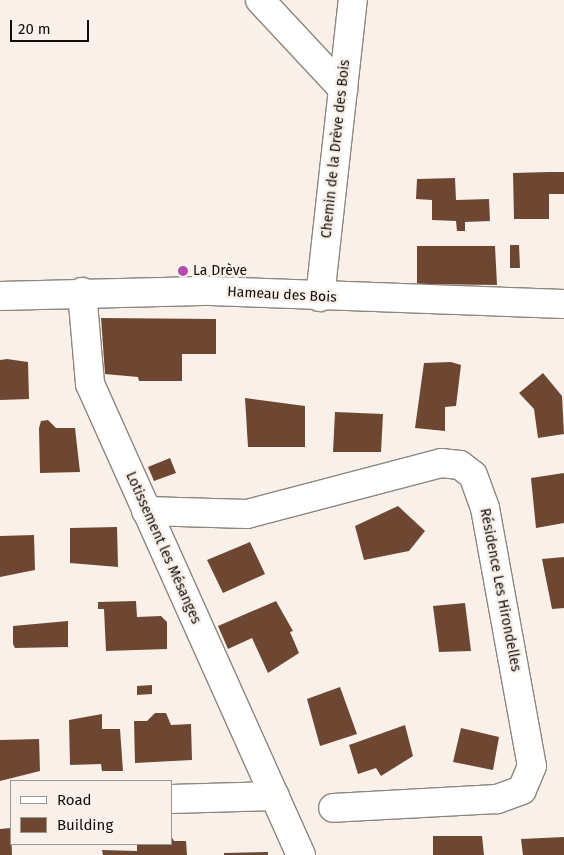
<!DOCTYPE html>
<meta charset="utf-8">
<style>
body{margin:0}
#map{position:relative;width:564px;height:855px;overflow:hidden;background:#f9f1e9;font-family:"Fira Sans",sans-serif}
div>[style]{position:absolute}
.building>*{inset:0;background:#6e4732}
.roads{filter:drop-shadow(1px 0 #8d867e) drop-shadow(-1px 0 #8d867e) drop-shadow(0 1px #8d867e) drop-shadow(0 -1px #8d867e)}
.minor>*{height:28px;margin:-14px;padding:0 14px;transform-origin:14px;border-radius:14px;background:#fff}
.dots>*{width:14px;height:14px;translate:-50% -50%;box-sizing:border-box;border:2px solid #f9f1e9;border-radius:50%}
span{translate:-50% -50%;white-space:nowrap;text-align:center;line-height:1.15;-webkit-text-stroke:5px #f9f1e9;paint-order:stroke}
.street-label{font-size:14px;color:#100d0b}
.poi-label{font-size:14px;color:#100d0b}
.left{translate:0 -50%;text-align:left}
.legend{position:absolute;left:10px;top:780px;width:162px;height:65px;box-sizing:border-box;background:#f9f1e9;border:1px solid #9c9690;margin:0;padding:6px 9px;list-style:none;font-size:15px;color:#100d0b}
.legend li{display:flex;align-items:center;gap:10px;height:25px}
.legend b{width:25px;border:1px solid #9c9690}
.scale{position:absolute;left:10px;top:20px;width:79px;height:22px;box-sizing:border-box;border:2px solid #100d0b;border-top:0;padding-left:6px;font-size:15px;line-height:18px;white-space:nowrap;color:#100d0b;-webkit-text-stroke:4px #f9f1e9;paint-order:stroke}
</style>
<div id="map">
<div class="building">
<i style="clip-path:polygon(549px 172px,564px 172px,564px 194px,549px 194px,549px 219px,514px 219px,513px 173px)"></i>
<i style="clip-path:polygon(455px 178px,456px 200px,489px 199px,490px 221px,465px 222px,465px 231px,457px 231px,456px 221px,432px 220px,432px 200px,416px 199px,417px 179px)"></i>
<i style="clip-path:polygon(510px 245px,519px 245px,520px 268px,510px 268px)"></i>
<i style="clip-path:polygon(417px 246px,495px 246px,497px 285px,417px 284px)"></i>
<i style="clip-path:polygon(101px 318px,216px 319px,216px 354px,182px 354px,182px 381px,139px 381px,138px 377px,105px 374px)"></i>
<i style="clip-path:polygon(7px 359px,28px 362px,29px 399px,0 400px,0 360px)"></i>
<i style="clip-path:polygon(451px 362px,461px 365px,456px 406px,445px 407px,445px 431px,415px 428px,424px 363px)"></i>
<i style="clip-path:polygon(543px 373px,562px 396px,564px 434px,538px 438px,534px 409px,519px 393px)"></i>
<i style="clip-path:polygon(245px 398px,305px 406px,305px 447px,248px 447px)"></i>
<i style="clip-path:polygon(335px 412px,383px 414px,381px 452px,333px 452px)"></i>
<i style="clip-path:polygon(48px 420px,56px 428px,75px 428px,80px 472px,40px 473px,39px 428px,41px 421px)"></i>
<i style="clip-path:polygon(170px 458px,176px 473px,154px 481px,148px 467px)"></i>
<i style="clip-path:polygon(564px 473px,564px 523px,536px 528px,531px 478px)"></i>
<i style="clip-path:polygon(398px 506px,425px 531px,409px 551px,364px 560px,355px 526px)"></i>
<i style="clip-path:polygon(117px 527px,118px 567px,70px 563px,70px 528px)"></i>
<i style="clip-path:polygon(34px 535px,35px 570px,0 577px,0 536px)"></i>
<i style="clip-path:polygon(250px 542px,265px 574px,223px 593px,207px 560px)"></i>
<i style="clip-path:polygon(564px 557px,564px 608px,552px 609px,542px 559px)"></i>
<i style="clip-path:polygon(136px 601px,137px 617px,161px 616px,167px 622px,167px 649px,106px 651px,104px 609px,98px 609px,98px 602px)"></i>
<i style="clip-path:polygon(276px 601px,293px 631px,290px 632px,299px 653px,268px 673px,252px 638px,228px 649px,218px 626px)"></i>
<i style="clip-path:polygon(465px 603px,471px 651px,439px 652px,433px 606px)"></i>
<i style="clip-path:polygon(68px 621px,68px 647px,15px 648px,13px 644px,13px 626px)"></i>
<i style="clip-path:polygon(152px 685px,152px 694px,137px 695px,137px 686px)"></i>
<i style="clip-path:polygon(340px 687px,357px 734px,320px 746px,307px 699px)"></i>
<i style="clip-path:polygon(155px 713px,166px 713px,171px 725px,191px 724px,192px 760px,135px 763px,134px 721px,147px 721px)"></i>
<i style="clip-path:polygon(102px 714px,102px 729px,120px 729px,123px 771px,102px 771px,101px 764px,70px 765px,69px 720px)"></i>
<i style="clip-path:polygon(405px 725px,413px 756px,381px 776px,376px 768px,358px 774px,349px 745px)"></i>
<i style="clip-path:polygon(461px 728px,499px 737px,493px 770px,453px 762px)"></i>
<i style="clip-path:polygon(39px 739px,40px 771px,0 781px,0 740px)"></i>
<i style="clip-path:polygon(11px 828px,12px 855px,0 855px,0 829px)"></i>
<i style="clip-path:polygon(171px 836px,174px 841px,186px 841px,187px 855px,103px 855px,102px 850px,137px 851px,137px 844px,171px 844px)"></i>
<i style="clip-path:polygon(433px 836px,482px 836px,484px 855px,433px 855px)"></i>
<i style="clip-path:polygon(564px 837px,564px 855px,523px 855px,521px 839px)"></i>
<i style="clip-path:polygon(268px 852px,268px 855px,224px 855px,224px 853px)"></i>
</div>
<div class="roads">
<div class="minor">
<i style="left:260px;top:0;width:122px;rotate:47deg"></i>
<i style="left:82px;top:292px;width:92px;rotate:85deg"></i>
<i style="left:90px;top:384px;width:516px;rotate:65.87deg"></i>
<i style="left:0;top:296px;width:211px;rotate:-1.4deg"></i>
<i style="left:211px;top:291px;width:353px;rotate:2.1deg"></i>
<i style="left:320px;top:297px;width:299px;rotate:-83.7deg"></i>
<i style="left:146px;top:511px;width:101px;rotate:1.7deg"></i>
<i style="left:247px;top:514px;width:201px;rotate:-14.7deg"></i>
<i style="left:441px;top:463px;width:19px;rotate:6deg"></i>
<i style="left:460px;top:465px;width:16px;rotate:38deg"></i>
<i style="left:473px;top:475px;width:35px;rotate:70deg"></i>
<i style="left:485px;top:508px;width:262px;rotate:79.7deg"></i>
<i style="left:532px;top:766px;width:26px;rotate:113deg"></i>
<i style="left:522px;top:790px;width:27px;rotate:160deg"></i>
<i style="left:497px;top:799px;width:164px;rotate:176.9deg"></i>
<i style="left:171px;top:799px;width:104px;rotate:-1.7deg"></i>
</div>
</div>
<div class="dots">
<i style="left:183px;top:271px;background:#b74bac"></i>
</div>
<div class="street-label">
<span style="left:336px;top:149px;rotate:-84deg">Chemin de la Drève des Bois</span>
<span style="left:282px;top:295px;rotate:3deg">Hameau des Bois</span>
<span style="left:163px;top:548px;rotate:66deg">Lotissement les Mésanges</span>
<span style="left:500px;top:590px;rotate:79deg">Résidence Les Hirondelles</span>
</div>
<div class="poi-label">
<span class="left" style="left:193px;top:271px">La Drève</span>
</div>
<ul class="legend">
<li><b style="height:6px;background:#fff"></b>Road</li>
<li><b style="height:14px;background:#6e4732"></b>Building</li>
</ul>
<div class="scale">20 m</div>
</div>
